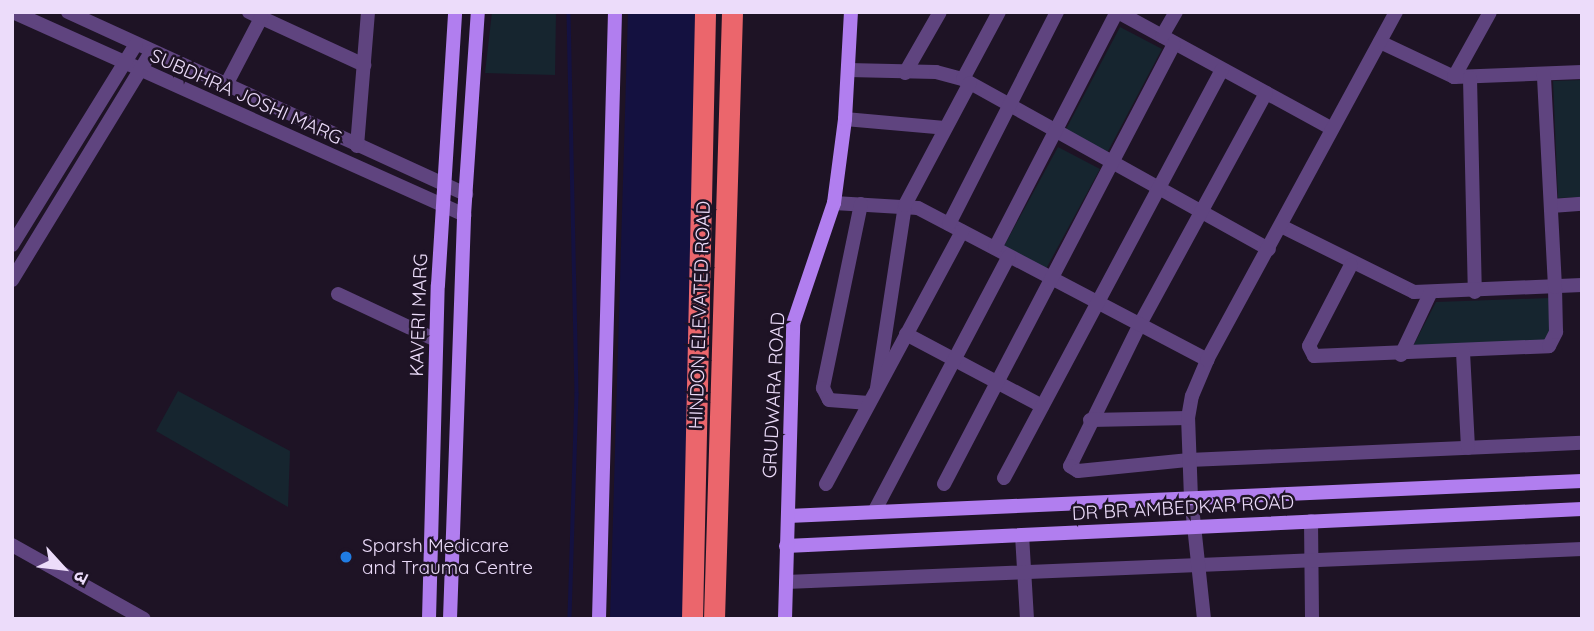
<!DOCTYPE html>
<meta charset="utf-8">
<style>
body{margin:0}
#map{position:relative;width:1594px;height:631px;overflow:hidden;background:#1e1325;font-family:Quicksand,"Noto Sans Devanagari",sans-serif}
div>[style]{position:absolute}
.green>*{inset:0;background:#16252f}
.water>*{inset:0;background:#141140}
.stream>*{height:3.5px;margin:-1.75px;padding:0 1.75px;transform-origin:1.75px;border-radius:1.75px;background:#141140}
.street>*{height:14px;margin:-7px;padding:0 7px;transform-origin:7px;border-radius:7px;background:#5f447f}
.secondary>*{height:14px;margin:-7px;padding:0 7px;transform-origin:7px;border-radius:7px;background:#b17eef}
.highway>*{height:21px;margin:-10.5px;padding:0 10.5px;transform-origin:10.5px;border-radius:10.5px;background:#eb666c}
.dots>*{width:19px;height:19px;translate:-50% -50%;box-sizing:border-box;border:4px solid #1e1325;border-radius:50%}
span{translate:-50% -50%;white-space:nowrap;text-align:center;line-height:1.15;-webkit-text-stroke:5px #1e1325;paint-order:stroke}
.street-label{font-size:19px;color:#ecdcfa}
.poi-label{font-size:19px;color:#ecdcfa}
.left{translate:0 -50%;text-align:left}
.frame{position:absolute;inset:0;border:14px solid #ecdcfa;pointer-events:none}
.north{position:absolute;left:28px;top:533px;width:70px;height:70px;-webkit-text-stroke:5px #1e1325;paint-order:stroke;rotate:117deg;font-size:19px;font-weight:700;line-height:28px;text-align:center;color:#ecdcfa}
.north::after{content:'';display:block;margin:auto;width:24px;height:32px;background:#ecdcfa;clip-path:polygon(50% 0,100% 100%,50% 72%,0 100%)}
</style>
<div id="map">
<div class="green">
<i style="clip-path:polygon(492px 12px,556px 12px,555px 75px,485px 73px)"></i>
<i style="clip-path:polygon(1120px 27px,1162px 49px,1106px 155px,1064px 133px)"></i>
<i style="clip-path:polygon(1582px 80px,1582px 197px,1558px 198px,1553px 81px)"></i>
<i style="clip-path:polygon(1058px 147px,1100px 169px,1046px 269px,1004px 246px)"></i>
<i style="clip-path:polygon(1549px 298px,1551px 343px,1411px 350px,1436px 302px)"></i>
<i style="clip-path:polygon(178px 391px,290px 451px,288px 507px,156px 431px)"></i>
</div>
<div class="water">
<i style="clip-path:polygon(628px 12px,711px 12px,692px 619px,610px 619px)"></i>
</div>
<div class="stream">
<i style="left:569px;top:12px;width:382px;rotate:88.8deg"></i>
<i style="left:577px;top:394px;width:225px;rotate:91.8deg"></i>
</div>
<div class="street">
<i style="left:13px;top:12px;width:495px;rotate:24.2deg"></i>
<i style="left:68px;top:12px;width:438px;rotate:24.6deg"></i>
<i style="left:249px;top:12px;width:127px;rotate:24.7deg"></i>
<i style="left:1118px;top:12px;width:243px;rotate:28.6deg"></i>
<i style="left:1162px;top:36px;width:28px;rotate:-60deg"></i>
<i style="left:1380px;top:42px;width:82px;rotate:25.3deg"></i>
<i style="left:1454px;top:77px;width:128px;rotate:-2.2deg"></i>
<i style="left:848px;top:70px;width:88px;rotate:1.3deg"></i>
<i style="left:936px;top:72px;width:28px;rotate:15deg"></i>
<i style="left:963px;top:79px;width:350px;rotate:29.1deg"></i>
<i style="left:905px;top:73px;width:70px;rotate:-60.2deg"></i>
<i style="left:1454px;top:77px;width:74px;rotate:-61deg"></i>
<i style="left:1470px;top:78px;width:214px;rotate:88.7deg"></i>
<i style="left:963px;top:79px;width:76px;rotate:-61.8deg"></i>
<i style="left:226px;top:85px;width:76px;rotate:-62.4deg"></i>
<i style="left:1266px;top:93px;width:265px;rotate:118.6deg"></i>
<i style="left:1139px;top:326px;width:156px;rotate:116.2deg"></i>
<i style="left:1070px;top:466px;width:9px;rotate:32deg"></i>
<i style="left:1078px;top:471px;width:112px;rotate:-5.7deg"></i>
<i style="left:1189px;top:460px;width:393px;rotate:-2.5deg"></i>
<i style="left:845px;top:119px;width:100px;rotate:5.1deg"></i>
<i style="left:357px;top:146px;width:134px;rotate:-85.3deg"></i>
<i style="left:834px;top:203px;width:84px;rotate:3.4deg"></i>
<i style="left:918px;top:208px;width:327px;rotate:27.7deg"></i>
<i style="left:861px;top:204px;width:188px;rotate:101.7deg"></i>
<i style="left:823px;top:388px;width:13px;rotate:63deg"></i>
<i style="left:829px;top:400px;width:40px;rotate:4.3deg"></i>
<i style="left:1551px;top:206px;width:31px;rotate:-4deg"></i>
<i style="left:949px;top:224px;width:238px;rotate:-63deg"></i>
<i style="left:1281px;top:226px;width:148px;rotate:26.4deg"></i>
<i style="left:1414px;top:292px;width:168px;rotate:-2.4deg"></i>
<i style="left:12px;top:245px;width:236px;rotate:-58.3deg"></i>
<i style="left:995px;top:248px;width:266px;rotate:-62.7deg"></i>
<i style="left:1351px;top:265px;width:91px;rotate:117.4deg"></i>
<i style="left:1309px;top:346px;width:11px;rotate:63deg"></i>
<i style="left:1314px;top:356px;width:235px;rotate:-2.4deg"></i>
<i style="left:1549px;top:346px;width:16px;rotate:-63deg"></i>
<i style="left:1556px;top:332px;width:45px;rotate:-91.3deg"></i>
<i style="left:1555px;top:287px;width:213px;rotate:-93deg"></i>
<i style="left:12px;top:280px;width:268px;rotate:-58.6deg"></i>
<i style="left:338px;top:294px;width:108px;rotate:25.1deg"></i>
<i style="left:906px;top:334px;width:154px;rotate:27.9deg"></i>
<i style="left:1463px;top:352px;width:96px;rotate:87deg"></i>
<i style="left:1401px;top:355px;width:68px;rotate:-64.6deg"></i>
<i style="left:877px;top:388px;width:185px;rotate:-81.3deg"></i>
<i style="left:905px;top:205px;width:138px;rotate:-62deg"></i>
<i style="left:1090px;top:420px;width:98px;rotate:-1.2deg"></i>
<i style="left:1004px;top:478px;width:463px;rotate:-61.9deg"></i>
<i style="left:826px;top:484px;width:287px;rotate:-61.7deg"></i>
<i style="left:944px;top:484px;width:496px;rotate:-62.4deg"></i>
<i style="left:874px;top:512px;width:289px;rotate:-62.2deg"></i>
<i style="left:1311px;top:521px;width:98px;rotate:89.4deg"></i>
<i style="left:1022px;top:535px;width:84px;rotate:86.6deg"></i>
<i style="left:12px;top:545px;width:151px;rotate:29.3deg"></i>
<i style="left:786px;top:582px;width:797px;rotate:-2.37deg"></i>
<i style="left:1204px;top:619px;width:122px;rotate:-96.1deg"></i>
<i style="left:1191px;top:498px;width:80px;rotate:-92.1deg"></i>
<i style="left:1188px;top:418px;width:22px;rotate:-80deg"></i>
<i style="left:1192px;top:396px;width:39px;rotate:-67deg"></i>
<i style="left:1207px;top:360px;width:396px;rotate:-61.5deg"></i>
</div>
<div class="secondary">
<i style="left:788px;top:516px;width:795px;rotate:-2.52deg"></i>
<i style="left:786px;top:546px;width:797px;rotate:-2.66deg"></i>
<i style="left:429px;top:619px;width:334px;rotate:-88.5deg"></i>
<i style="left:438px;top:285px;width:274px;rotate:-86.4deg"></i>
<i style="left:450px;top:619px;width:404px;rotate:-88deg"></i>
<i style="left:464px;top:215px;width:203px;rotate:-86.1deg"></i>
<i style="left:599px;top:619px;width:607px;rotate:-88.49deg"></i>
<i style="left:785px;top:619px;width:295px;rotate:-88.4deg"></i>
<i style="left:793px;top:324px;width:128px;rotate:-71.3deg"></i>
<i style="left:834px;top:203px;width:85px;rotate:-82.5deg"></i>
<i style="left:845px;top:119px;width:107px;rotate:-86.8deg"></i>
</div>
<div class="highway">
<i style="left:692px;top:619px;width:607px;rotate:-88.77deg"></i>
<i style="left:714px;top:619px;width:607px;rotate:-88.3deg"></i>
</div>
<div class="dots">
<i style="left:346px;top:557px;background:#207ce3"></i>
</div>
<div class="street-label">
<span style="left:246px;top:97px;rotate:24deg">SUBDHRA JOSHI MARG</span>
<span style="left:419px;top:315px;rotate:-88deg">KAVERI MARG</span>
<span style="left:700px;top:315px;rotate:-88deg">HINDON ELEVATED ROAD</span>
<span style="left:774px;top:395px;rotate:-87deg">GRUDWARA ROAD</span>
<span style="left:1183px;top:508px;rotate:-3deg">DR BR AMBEDKAR ROAD</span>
</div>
<div class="poi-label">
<span class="left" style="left:362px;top:557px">Sparsh Medicare<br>and Trauma Centre</span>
</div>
<div class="frame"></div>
<div class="north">उ</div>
</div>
